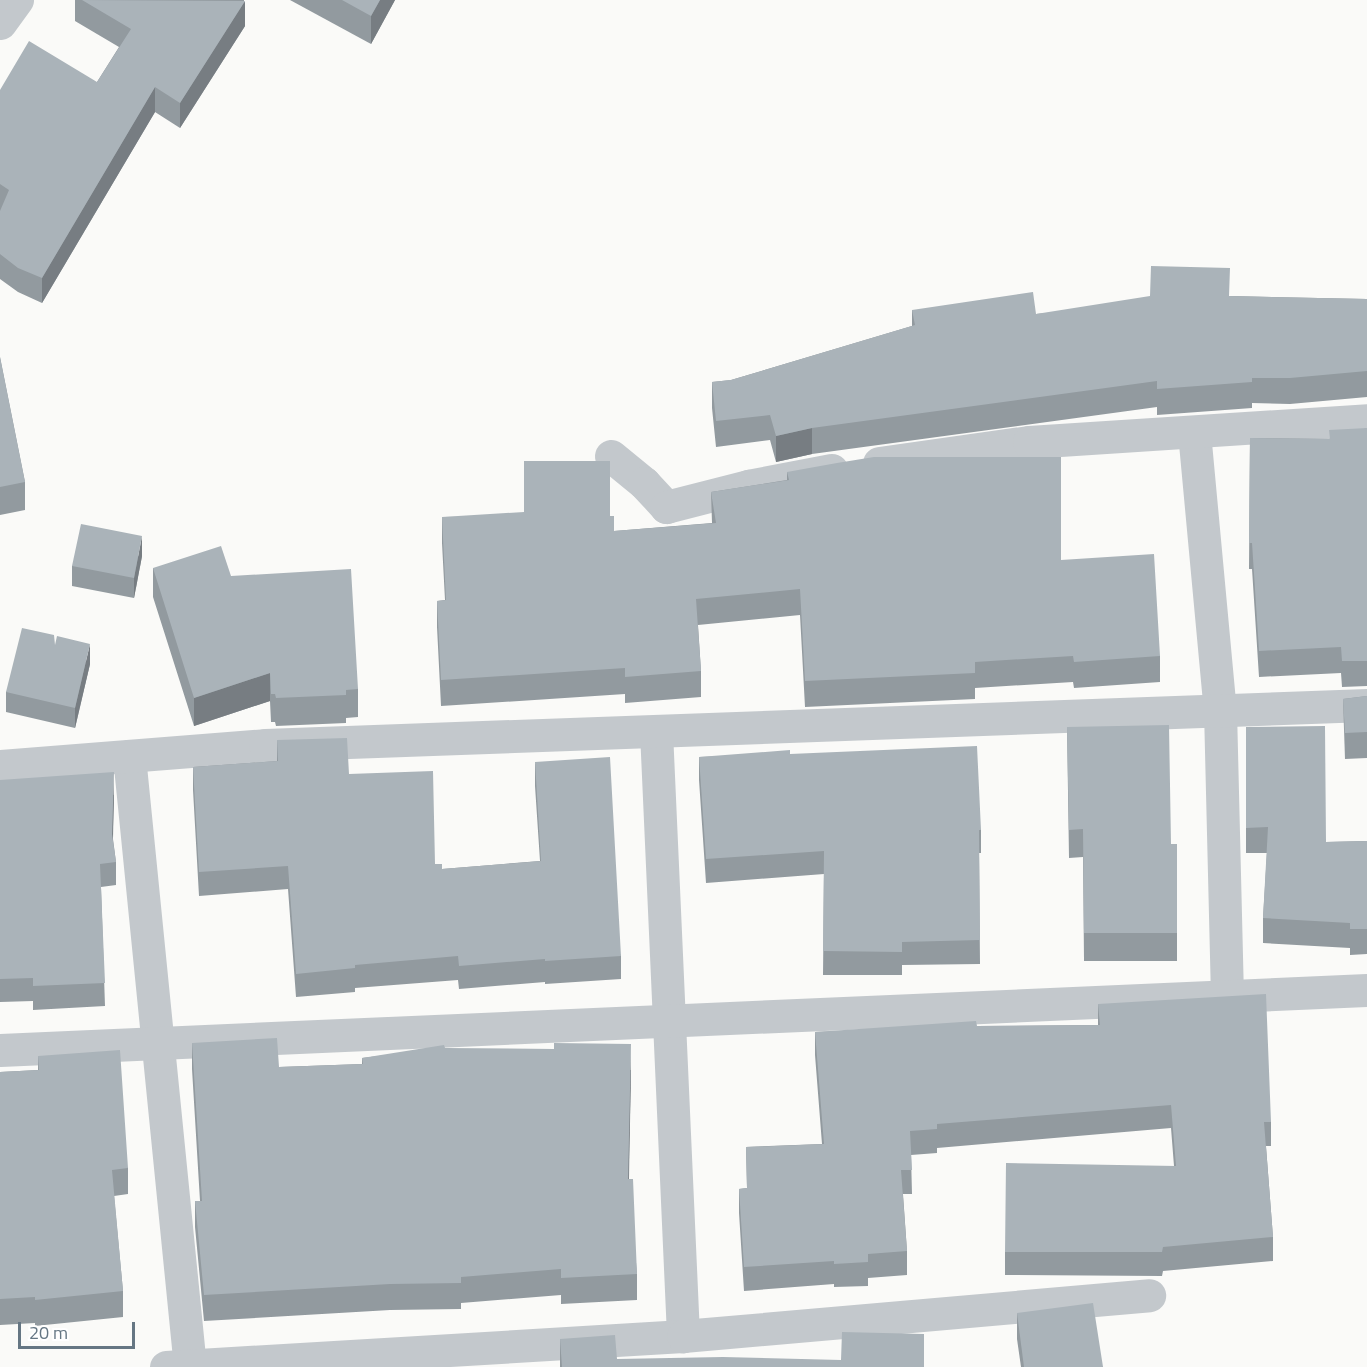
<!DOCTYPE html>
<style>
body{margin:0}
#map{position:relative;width:1367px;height:1367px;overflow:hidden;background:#fafaf8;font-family:"Titillium Web",sans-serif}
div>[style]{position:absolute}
.minor>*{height:33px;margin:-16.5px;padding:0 16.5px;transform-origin:16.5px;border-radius:16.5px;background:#c3c8cc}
.wall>*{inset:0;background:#929a9f}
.shaded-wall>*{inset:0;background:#777d82}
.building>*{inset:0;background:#aab3b9}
span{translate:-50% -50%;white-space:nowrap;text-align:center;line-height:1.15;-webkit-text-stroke:6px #fff;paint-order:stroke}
.scale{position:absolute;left:18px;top:1322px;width:117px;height:27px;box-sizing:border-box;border:3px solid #657683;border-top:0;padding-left:8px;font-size:18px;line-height:21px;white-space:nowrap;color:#657683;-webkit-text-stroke:4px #fff;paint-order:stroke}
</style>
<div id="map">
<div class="minor">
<i style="left:0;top:23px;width:29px;rotate:-54deg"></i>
<i style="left:1194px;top:432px;width:279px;rotate:84.7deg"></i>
<i style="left:1220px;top:710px;width:285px;rotate:88.6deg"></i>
<i style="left:611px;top:456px;width:43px;rotate:39.3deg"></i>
<i style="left:644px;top:483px;width:33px;rotate:47deg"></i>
<i style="left:666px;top:507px;width:85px;rotate:-14.4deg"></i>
<i style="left:748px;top:486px;width:85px;rotate:-10.9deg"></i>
<i style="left:879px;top:463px;width:151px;rotate:-8deg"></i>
<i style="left:1029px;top:442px;width:339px;rotate:-3.7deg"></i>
<i style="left:656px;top:731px;width:606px;rotate:87.44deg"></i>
<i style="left:129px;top:756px;width:614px;rotate:84.3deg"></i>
<i style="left:0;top:766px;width:266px;rotate:-4.5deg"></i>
<i style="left:265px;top:745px;width:1103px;rotate:-2.08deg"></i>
<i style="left:0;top:1050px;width:1368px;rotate:-2.51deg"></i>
<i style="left:166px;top:1367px;width:518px;rotate:-3.43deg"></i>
<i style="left:683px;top:1336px;width:468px;rotate:-5deg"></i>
</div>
<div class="wall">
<i style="clip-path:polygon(75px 0,244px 0,245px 26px,180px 128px,155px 112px,42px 303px,18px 292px,0 279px,0 90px,97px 82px,119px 47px,75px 21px)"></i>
<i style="clip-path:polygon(290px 0,395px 0,371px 44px)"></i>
<i style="clip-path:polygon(1367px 275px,1367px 397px,1290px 404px,1252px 403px,1252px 408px,1157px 415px,1157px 407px,812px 454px,776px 462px,770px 440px,716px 447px,712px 408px,712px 382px,731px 380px,912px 326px,912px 310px,1036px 314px,1230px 296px,1367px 299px)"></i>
<i style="clip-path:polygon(0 357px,25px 482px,25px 510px,0 515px)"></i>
<i style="clip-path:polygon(1367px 428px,1367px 686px,1342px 687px,1341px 673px,1259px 677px,1252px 569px,1249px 569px,1250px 438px,1329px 439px)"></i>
<i style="clip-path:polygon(787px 472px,1061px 560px,1160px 656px,1160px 682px,1074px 688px,1073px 682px,975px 688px,975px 699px,805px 707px,800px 615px,698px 625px,701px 671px,701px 697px,625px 703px,625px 694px,441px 706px,437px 627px,437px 601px,445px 600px,442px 543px,442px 517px,610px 516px,614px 531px,712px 523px,711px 492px,787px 480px)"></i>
<i style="clip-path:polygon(142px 556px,134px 598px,72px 586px,72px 566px)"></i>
<i style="clip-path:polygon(153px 568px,231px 576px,358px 689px,358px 717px,346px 718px,346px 723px,276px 726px,275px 722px,271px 722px,270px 701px,194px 726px,153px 597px)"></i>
<i style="clip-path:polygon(55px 645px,90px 664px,75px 728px,6px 712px,6px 692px)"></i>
<i style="clip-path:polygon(1367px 696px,1367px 758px,1345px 759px,1343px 699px)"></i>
<i style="clip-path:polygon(1067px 727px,1171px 844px,1177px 844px,1177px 961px,1084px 961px,1083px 857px,1069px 858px)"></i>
<i style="clip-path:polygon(1246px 727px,1326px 842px,1367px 841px,1367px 954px,1350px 955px,1350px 948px,1263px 943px,1263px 918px,1267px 853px,1246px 853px)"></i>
<i style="clip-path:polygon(277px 740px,349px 774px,435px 864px,442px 869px,540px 861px,535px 786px,535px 762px,621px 956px,621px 979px,545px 984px,545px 982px,459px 989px,458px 980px,355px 988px,355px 992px,296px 997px,288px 889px,199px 896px,193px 790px,193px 767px,277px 761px)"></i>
<i style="clip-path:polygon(790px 754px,981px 830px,981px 853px,979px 853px,980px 964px,902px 965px,902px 975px,823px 975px,824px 874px,706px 883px,699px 780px,699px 757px)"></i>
<i style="clip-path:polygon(0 780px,114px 795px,113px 839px,116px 862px,116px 885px,101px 887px,105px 1006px,33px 1010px,33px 1001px,0 1002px)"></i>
<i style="clip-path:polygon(1098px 1004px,1271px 1122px,1271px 1146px,1266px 1146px,1273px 1237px,1273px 1261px,1163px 1271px,1162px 1276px,1005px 1275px,1005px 1252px,1174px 1166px,1171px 1128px,937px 1148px,937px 1153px,911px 1155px,912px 1194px,903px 1194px,907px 1251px,907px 1275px,868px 1278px,868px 1286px,834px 1287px,834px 1284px,744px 1291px,739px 1213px,739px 1189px,747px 1188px,746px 1147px,822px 1144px,815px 1055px,815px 1032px,977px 1026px,1098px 1025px)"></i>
<i style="clip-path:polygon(192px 1043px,279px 1067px,362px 1064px,362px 1058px,445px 1048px,631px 1070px,629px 1179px,637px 1274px,637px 1300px,561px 1304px,561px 1295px,461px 1303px,461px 1309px,390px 1310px,204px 1321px,195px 1227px,195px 1201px,200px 1201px,192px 1069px)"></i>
<i style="clip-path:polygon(38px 1056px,128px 1168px,128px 1194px,114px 1196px,123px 1291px,123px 1317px,35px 1326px,35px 1323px,0 1325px,0 1072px,38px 1070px)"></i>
<i style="clip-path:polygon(1017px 1313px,1103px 1367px,1021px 1367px,1017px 1339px)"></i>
<i style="clip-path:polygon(560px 1339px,617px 1359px,924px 1367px,560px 1367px)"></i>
</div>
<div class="shaded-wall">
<i style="clip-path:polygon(380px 0,395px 0,371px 44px,371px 16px)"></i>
<i style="clip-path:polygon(245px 1px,245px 26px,180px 128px,180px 103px)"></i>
<i style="clip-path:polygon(155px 87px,155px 112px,42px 303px,42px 278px)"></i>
<i style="clip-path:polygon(812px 428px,812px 454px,776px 462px,776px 436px)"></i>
<i style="clip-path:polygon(142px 536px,142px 556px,134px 598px,134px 578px)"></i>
<i style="clip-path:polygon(90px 644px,90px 664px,75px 728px,75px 708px)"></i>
<i style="clip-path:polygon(270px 673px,270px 701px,194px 726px,194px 698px)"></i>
<i style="clip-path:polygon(114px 772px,114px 795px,112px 857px,112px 834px)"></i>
<i style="clip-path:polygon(631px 1044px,631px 1070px,628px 1205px,628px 1179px)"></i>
</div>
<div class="building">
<i style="clip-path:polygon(82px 0,245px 1px,180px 103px,155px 87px,42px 278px,18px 268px,0 254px,0 211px,9px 190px,0 184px,0 90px,29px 41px,97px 82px,131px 29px)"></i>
<i style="clip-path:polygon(342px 0,380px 0,371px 16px)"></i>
<i style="clip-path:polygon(1151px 266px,1230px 268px,1229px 296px,1367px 299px,1367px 371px,1290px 378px,1252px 378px,1252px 382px,1157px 389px,1157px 381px,812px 428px,776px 436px,770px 415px,716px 421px,712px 382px,731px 380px,915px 325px,912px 310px,1033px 292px,1036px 314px,1150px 296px)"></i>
<i style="clip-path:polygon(0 357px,25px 482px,0 487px)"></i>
<i style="clip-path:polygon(1367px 428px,1367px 661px,1342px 661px,1341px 647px,1259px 651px,1252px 543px,1249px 543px,1250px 438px,1330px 439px,1329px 430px)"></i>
<i style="clip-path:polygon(874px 457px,1061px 457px,1061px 560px,1154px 554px,1160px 656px,1074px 662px,1073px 656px,975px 662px,975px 673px,805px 681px,800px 589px,696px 599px,701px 671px,625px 677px,625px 668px,441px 680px,437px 601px,446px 600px,442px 517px,524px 512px,524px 461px,610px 461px,610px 516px,614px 516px,614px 531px,716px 523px,711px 492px,789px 480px,787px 472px,837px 463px)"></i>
<i style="clip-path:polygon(81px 524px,142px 536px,134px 578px,72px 566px)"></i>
<i style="clip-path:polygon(221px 546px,231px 576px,351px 569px,358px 689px,346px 690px,346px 695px,276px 698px,275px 694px,271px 694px,270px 673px,194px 698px,153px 568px)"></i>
<i style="clip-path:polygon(22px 628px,54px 635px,55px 645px,57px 636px,90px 644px,75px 708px,6px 692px)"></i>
<i style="clip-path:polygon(1367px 696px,1367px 732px,1345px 733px,1343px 699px)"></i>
<i style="clip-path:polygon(1169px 725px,1171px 844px,1177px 844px,1177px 933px,1084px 933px,1083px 829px,1069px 830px,1067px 727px)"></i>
<i style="clip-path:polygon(1325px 726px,1326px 842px,1367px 841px,1367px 929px,1350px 929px,1350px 923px,1263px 918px,1268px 827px,1246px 828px,1246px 727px)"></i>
<i style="clip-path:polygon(347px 738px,349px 774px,433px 771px,435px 864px,442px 864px,442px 869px,541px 861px,535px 762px,610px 757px,621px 956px,545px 961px,545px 959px,459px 966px,458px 956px,355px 965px,355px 968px,296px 974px,288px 866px,199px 872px,193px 767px,278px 761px,277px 740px)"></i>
<i style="clip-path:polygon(977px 746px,981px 830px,979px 830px,980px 940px,902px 942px,902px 952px,823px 951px,824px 851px,706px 859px,699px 757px,790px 750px,790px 754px)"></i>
<i style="clip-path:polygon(114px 772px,112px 834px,116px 862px,100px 864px,105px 983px,33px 986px,33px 978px,0 979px,0 780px)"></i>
<i style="clip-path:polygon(1266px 994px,1271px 1122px,1264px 1122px,1273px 1237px,1163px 1247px,1162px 1252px,1005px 1252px,1006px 1163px,1176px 1166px,1171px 1105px,937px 1124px,937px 1129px,910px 1131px,912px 1170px,901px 1170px,907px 1251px,868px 1254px,868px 1262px,834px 1264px,834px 1261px,744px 1267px,739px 1189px,747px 1188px,746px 1147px,824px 1144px,815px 1032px,976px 1021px,977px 1026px,1100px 1025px,1098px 1004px)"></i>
<i style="clip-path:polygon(277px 1038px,279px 1067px,363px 1064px,362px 1058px,444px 1045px,445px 1048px,554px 1049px,554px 1043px,631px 1044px,628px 1179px,633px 1179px,637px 1274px,561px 1278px,561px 1269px,461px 1277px,461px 1283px,390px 1284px,204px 1295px,195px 1201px,202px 1201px,192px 1043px)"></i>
<i style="clip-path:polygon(120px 1050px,128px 1168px,112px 1170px,123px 1291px,35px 1300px,35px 1297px,0 1299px,0 1072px,39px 1070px,38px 1056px)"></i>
<i style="clip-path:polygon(1093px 1303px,1103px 1367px,1024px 1367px,1017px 1313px)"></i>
<i style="clip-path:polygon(842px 1332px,924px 1334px,924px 1367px,562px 1367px,560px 1339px,615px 1335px,617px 1359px,723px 1357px,841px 1360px)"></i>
</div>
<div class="scale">20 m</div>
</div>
